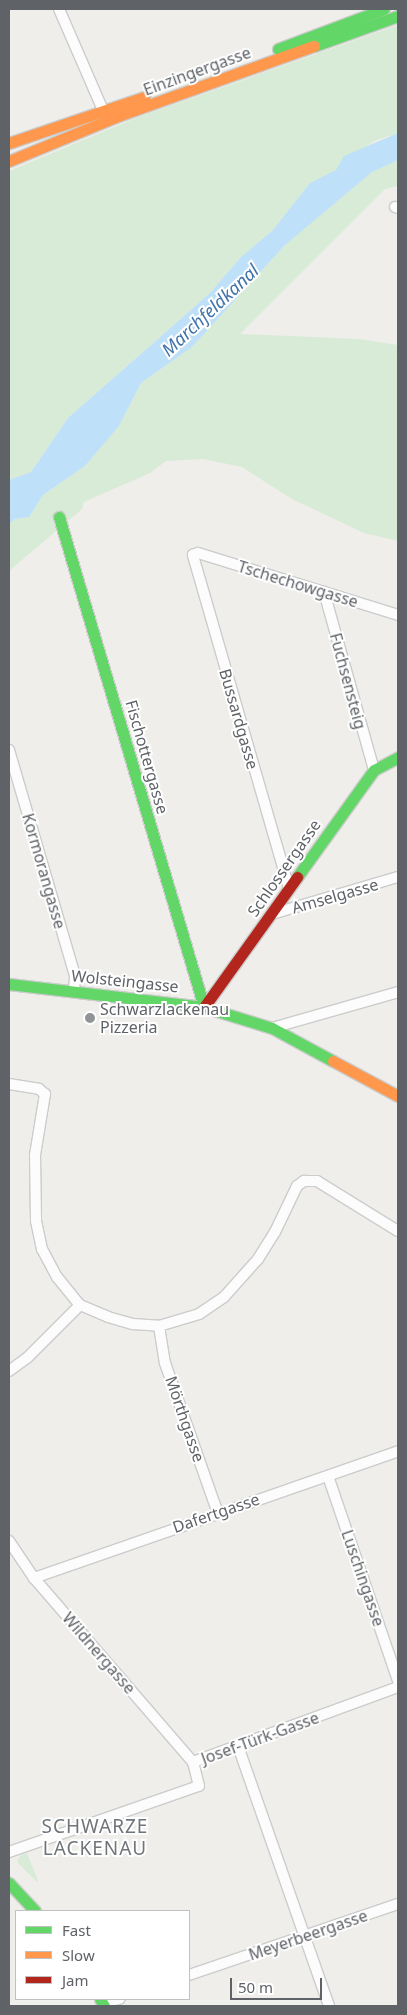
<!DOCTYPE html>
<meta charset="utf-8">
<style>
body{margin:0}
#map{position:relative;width:407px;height:2015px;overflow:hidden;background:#efeeea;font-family:"Noto Sans",sans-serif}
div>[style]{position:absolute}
.green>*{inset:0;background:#d8ebd6}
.water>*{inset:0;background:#bfe0f9}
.roads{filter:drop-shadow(1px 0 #cbcccc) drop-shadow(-1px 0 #cbcccc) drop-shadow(0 1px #cbcccc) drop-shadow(0 -1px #cbcccc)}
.street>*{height:10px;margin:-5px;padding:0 5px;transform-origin:5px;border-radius:5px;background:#fdfcfc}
.fast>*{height:11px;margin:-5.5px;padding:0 5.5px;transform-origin:5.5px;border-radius:5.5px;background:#63d668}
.slow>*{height:11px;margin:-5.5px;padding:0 5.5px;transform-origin:5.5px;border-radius:5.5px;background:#ff974d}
.jam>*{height:11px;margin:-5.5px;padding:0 5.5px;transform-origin:5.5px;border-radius:5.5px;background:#b3261e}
.dots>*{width:14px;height:14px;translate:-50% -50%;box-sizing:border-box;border:2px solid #fff;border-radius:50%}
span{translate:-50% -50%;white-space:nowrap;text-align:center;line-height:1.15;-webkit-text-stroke:4px #fff;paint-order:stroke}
.street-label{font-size:16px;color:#5f6368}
.poi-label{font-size:16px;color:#5f6368}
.left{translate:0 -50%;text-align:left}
.water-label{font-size:18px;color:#4174aa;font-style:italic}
.quarter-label{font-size:19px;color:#70757a;letter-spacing:1px}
.frame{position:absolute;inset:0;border:10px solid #5f6368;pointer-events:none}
.legend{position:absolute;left:15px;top:1910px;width:175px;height:90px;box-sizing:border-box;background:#fff;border:1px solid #bfc1c3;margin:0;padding:6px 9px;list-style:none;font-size:15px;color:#5f6368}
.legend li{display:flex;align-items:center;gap:10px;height:25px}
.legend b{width:25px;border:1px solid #bfc1c3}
.scale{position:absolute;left:230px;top:1978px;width:92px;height:22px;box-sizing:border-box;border:2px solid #5f6368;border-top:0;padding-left:6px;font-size:15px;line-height:18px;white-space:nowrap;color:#5f6368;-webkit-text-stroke:4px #fff;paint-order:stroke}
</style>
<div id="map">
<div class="green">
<i style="clip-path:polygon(398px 25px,398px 133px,374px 141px,337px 170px,310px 183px,272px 231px,241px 257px,209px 294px,68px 418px,31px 472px,9px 480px,9px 171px,136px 118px)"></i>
<i style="clip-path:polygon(398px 160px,398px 186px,385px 189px,240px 334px,359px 339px,398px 345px,398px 541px,364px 533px,292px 499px,242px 467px,203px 459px,166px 461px,150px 473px,84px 502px,82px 509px,9px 571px,9px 524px,15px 519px,29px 517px,43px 495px,85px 466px,119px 426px,141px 383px,192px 347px,284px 246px,324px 210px,372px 171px)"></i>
<i style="clip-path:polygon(27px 1853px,38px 1881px,37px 1882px,17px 1862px,20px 1856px)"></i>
</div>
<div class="water">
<i style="clip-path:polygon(398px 133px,398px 160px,372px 172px,284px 246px,192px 347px,141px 383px,119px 426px,85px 466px,43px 495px,29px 517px,15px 519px,9px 524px,9px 480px,31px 472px,68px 418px,209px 294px,241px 257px,272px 231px,310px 183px,336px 170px,344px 156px)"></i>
</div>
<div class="roads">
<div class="street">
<i style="left:59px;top:9px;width:110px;rotate:66.5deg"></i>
<i style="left:395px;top:207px;width:3px;rotate:18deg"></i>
<i style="left:324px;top:592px;width:185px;rotate:74.3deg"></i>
<i style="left:9px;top:750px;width:235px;rotate:73.7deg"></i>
<i style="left:75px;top:976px;width:16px;rotate:94deg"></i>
<i style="left:289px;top:888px;width:347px;rotate:-106.1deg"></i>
<i style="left:193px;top:555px;width:5px;rotate:-22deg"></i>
<i style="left:198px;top:553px;width:209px;rotate:17.2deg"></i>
<i style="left:272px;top:914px;width:131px;rotate:-16.4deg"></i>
<i style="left:272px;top:1028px;width:131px;rotate:-15.9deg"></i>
<i style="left:9px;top:1084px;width:30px;rotate:9deg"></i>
<i style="left:39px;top:1089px;width:8px;rotate:40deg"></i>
<i style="left:45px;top:1094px;width:62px;rotate:99.3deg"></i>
<i style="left:35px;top:1155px;width:66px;rotate:89.1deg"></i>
<i style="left:36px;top:1221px;width:29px;rotate:78deg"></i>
<i style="left:42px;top:1249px;width:32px;rotate:62deg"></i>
<i style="left:57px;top:1277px;width:36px;rotate:51deg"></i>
<i style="left:80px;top:1305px;width:30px;rotate:23deg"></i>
<i style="left:108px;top:1317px;width:26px;rotate:16deg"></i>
<i style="left:133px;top:1324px;width:26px;rotate:4deg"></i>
<i style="left:159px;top:1326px;width:42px;rotate:-16.7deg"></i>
<i style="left:199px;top:1314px;width:30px;rotate:-34deg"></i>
<i style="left:224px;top:1297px;width:51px;rotate:-48.2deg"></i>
<i style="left:258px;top:1259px;width:32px;rotate:-58deg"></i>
<i style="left:275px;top:1232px;width:51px;rotate:-64.4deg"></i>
<i style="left:297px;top:1186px;width:9px;rotate:-36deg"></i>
<i style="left:304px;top:1181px;width:13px"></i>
<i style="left:317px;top:1181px;width:95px;rotate:31.7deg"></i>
<i style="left:159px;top:1326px;width:37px;rotate:81deg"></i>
<i style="left:165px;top:1363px;width:157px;rotate:70.6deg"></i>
<i style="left:9px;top:1371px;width:22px;rotate:-36deg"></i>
<i style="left:27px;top:1358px;width:75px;rotate:-45deg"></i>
<i style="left:328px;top:1476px;width:217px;rotate:71.1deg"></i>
<i style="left:9px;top:1541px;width:45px;rotate:56deg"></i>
<i style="left:34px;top:1578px;width:243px;rotate:49.2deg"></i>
<i style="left:34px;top:1578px;width:386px;rotate:-19.2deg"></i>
<i style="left:238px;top:1746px;width:275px;rotate:70.7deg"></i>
<i style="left:9px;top:1852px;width:201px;rotate:-19.2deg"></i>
<i style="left:199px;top:1786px;width:25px;rotate:-104deg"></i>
<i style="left:193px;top:1762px;width:218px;rotate:-20.1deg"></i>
<i style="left:189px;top:1975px;width:221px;rotate:-18.8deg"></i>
<i style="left:102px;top:2003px;width:18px;rotate:-13deg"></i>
</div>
<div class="fast">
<i style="left:314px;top:46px;width:89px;rotate:-19.7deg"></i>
<i style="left:278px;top:49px;width:113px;rotate:-20.7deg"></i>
<i style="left:59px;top:517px;width:511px;rotate:73.52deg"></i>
<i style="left:297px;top:877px;width:132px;rotate:-54.3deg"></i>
<i style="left:374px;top:770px;width:27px;rotate:-28deg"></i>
<i style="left:9px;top:984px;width:196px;rotate:6.7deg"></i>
<i style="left:204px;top:1007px;width:71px;rotate:17.2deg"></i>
<i style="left:272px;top:1028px;width:69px;rotate:28.4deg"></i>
<i style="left:9px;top:1883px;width:38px;rotate:47deg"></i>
<i style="left:100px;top:1999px;width:8px;rotate:60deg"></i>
</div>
<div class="slow">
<i style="left:9px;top:143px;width:143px;rotate:-18.8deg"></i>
<i style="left:9px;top:161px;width:118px;rotate:-22.4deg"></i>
<i style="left:118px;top:116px;width:208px;rotate:-19.7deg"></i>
<i style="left:333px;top:1061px;width:74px;rotate:28.3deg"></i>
</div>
<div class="jam">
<i style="left:204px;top:1007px;width:160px;rotate:-54.4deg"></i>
</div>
</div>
<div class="dots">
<i style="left:90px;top:1018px;background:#919496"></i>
</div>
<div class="street-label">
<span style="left:197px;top:71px;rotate:-20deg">Einzingergasse</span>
<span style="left:298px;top:584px;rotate:17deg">Tschechowgasse</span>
<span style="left:348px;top:681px;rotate:75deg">Fuchsensteig</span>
<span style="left:239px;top:719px;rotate:74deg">Bussardgasse</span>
<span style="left:147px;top:757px;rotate:74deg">Fischottergasse</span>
<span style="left:284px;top:868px;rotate:-55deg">Schlossergasse</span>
<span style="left:44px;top:871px;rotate:74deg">Kormorangasse</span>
<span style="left:335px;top:896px;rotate:-16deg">Amselgasse</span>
<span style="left:125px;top:981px;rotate:6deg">Wolsteingasse</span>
<span style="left:185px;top:1419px;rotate:71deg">Mörthgasse</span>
<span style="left:216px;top:1513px;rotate:-19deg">Dafertgasse</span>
<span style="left:363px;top:1578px;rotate:71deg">Luschingasse</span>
<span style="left:99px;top:1653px;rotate:49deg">Wildnergasse</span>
<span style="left:260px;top:1738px;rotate:-20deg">Josef-Türk-Gasse</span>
<span style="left:308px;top:1935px;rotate:-19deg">Meyerbeergasse</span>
</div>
<div class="poi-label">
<span class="left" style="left:100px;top:1018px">Schwarzlackenau<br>Pizzeria</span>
</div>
<div class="water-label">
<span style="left:210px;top:310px;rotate:-43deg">Marchfeldkanal</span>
</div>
<div class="quarter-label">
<span style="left:95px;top:1838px">SCHWARZE<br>LACKENAU</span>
</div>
<div class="frame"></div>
<ul class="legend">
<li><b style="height:6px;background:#63d668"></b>Fast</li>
<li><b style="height:6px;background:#ff974d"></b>Slow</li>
<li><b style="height:6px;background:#b3261e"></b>Jam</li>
</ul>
<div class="scale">50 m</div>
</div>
